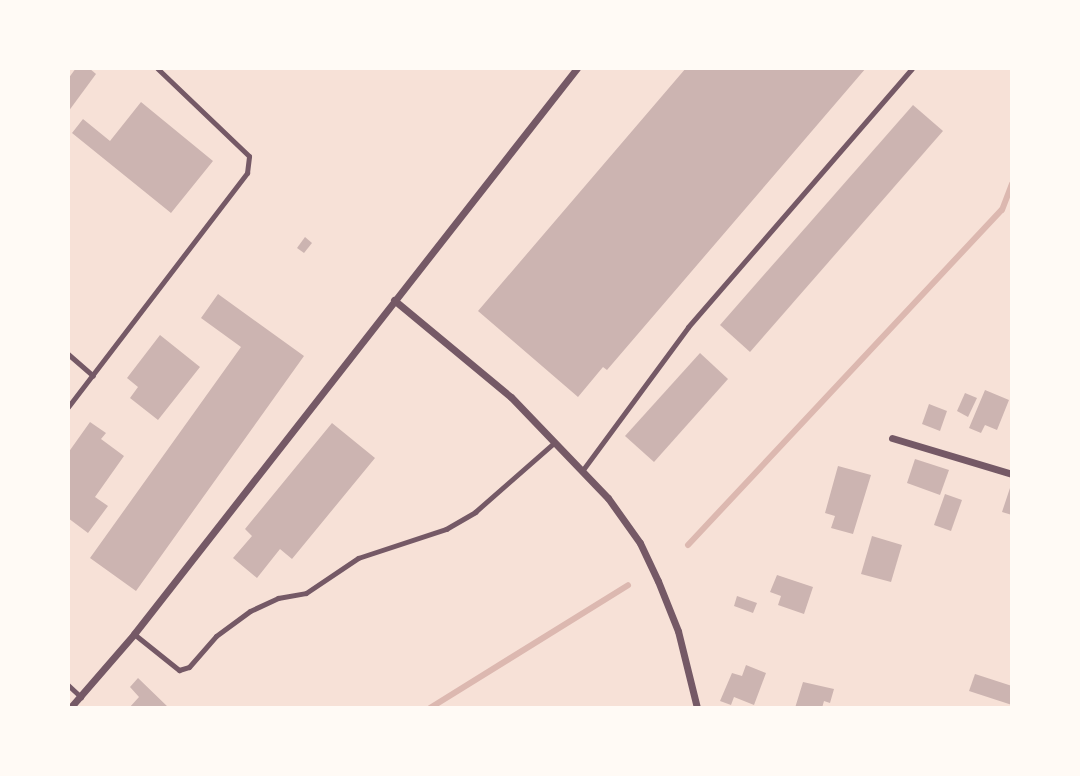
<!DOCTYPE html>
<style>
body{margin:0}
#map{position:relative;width:1080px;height:776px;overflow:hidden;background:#f7e1d7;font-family:Merriweather,serif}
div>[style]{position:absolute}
.stream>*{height:6px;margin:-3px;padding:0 3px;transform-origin:3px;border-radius:3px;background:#dcb8b0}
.building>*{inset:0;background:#ccb4b1}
.service>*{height:5px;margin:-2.5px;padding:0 2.5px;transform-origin:2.5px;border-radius:2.5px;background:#755966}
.minor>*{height:7px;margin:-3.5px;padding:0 3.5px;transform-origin:3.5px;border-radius:3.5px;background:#755966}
span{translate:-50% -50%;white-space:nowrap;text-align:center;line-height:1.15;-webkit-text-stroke:5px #fffaf5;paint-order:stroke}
.frame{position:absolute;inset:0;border:70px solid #fffaf5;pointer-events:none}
</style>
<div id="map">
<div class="stream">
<i style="left:688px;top:545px;width:459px;rotate:-46.9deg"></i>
<i style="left:1002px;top:210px;width:28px;rotate:-69deg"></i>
<i style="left:430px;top:708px;width:233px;rotate:-31.8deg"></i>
</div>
<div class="building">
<i style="clip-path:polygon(76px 68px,89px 68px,96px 74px,68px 112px,68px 79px)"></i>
<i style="clip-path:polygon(686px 68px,866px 68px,607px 370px,603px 367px,578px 397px,478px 311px)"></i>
<i style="clip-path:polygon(141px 102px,213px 161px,171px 213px,72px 133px,83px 119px,110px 141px)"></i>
<i style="clip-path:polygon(913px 105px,943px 131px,750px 352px,720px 325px)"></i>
<i style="clip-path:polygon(305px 237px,312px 243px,304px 253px,297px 248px)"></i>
<i style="clip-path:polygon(218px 294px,304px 356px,136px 591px,90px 558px,241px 347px,201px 318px)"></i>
<i style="clip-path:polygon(160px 335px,200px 367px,158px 420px,130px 398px,138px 387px,127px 378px)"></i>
<i style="clip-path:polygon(700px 353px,728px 379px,654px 462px,625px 436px)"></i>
<i style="clip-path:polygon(985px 390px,1009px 400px,997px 430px,985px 425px,981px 433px,969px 428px)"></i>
<i style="clip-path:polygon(965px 393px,977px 398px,968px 417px,957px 411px)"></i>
<i style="clip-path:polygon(929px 404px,947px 411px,940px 431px,922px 424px)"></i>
<i style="clip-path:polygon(90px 422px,106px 433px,101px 439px,124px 456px,95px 497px,108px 506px,88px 533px,68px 518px,68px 453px)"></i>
<i style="clip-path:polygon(332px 423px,375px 458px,292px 559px,280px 549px,257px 578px,233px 558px,252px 536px,245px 529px)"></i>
<i style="clip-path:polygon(915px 459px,949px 470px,940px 495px,907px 483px)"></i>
<i style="clip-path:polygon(838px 466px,871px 475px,853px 534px,831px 528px,835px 516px,825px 513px)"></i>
<i style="clip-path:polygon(1010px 488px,1012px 489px,1012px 515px,1002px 512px)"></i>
<i style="clip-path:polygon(945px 494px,962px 500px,951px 531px,934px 525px)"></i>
<i style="clip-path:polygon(872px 536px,902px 545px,891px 582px,861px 574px)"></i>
<i style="clip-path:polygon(777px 575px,813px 587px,804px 614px,778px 605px,781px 596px,770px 592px)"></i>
<i style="clip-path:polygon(737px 596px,757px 603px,753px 613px,734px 606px)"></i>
<i style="clip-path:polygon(746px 665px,766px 673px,754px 705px,734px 697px,731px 705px,720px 701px,732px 673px,742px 676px)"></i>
<i style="clip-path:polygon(975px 674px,1012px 686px,1012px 705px,969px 691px)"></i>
<i style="clip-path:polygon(138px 678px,169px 708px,129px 708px,139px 697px,130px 687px)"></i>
<i style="clip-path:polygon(803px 682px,834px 689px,830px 703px,824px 701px,822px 708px,795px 708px)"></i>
</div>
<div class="service">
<i style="left:68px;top:354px;width:33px;rotate:41deg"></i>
<i style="left:68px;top:407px;width:295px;rotate:-52.6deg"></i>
<i style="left:247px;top:173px;width:17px;rotate:-83deg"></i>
<i style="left:249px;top:156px;width:127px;rotate:-136.3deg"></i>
<i style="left:582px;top:471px;width:179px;rotate:-53.6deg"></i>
<i style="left:688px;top:327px;width:342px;rotate:-49.1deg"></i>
<i style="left:134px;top:634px;width:58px;rotate:38.7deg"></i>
<i style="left:179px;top:670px;width:10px;rotate:-17deg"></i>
<i style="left:189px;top:667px;width:41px;rotate:-48.9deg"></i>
<i style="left:216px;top:636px;width:42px;rotate:-36.3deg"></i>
<i style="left:250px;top:611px;width:31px;rotate:-25deg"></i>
<i style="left:278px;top:598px;width:28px;rotate:-10deg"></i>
<i style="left:306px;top:593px;width:63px;rotate:-33.9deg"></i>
<i style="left:358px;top:558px;width:93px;rotate:-18.2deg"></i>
<i style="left:446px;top:529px;width:34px;rotate:-30deg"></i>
<i style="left:475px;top:512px;width:106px;rotate:-41.2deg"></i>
<i style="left:68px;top:685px;width:18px;rotate:43deg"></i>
</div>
<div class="minor">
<i style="left:394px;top:300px;width:152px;rotate:39.7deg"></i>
<i style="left:511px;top:397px;width:140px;rotate:46.2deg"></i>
<i style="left:608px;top:498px;width:55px;rotate:54.6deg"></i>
<i style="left:640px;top:543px;width:42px;rotate:64.7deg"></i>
<i style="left:658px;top:581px;width:54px;rotate:68.2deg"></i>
<i style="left:678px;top:631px;width:79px;rotate:76.1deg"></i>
<i style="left:892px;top:438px;width:125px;rotate:16.7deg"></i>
<i style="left:70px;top:708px;width:98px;rotate:-49.1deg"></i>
<i style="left:134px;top:634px;width:719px;rotate:-51.95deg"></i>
</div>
<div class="frame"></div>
</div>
